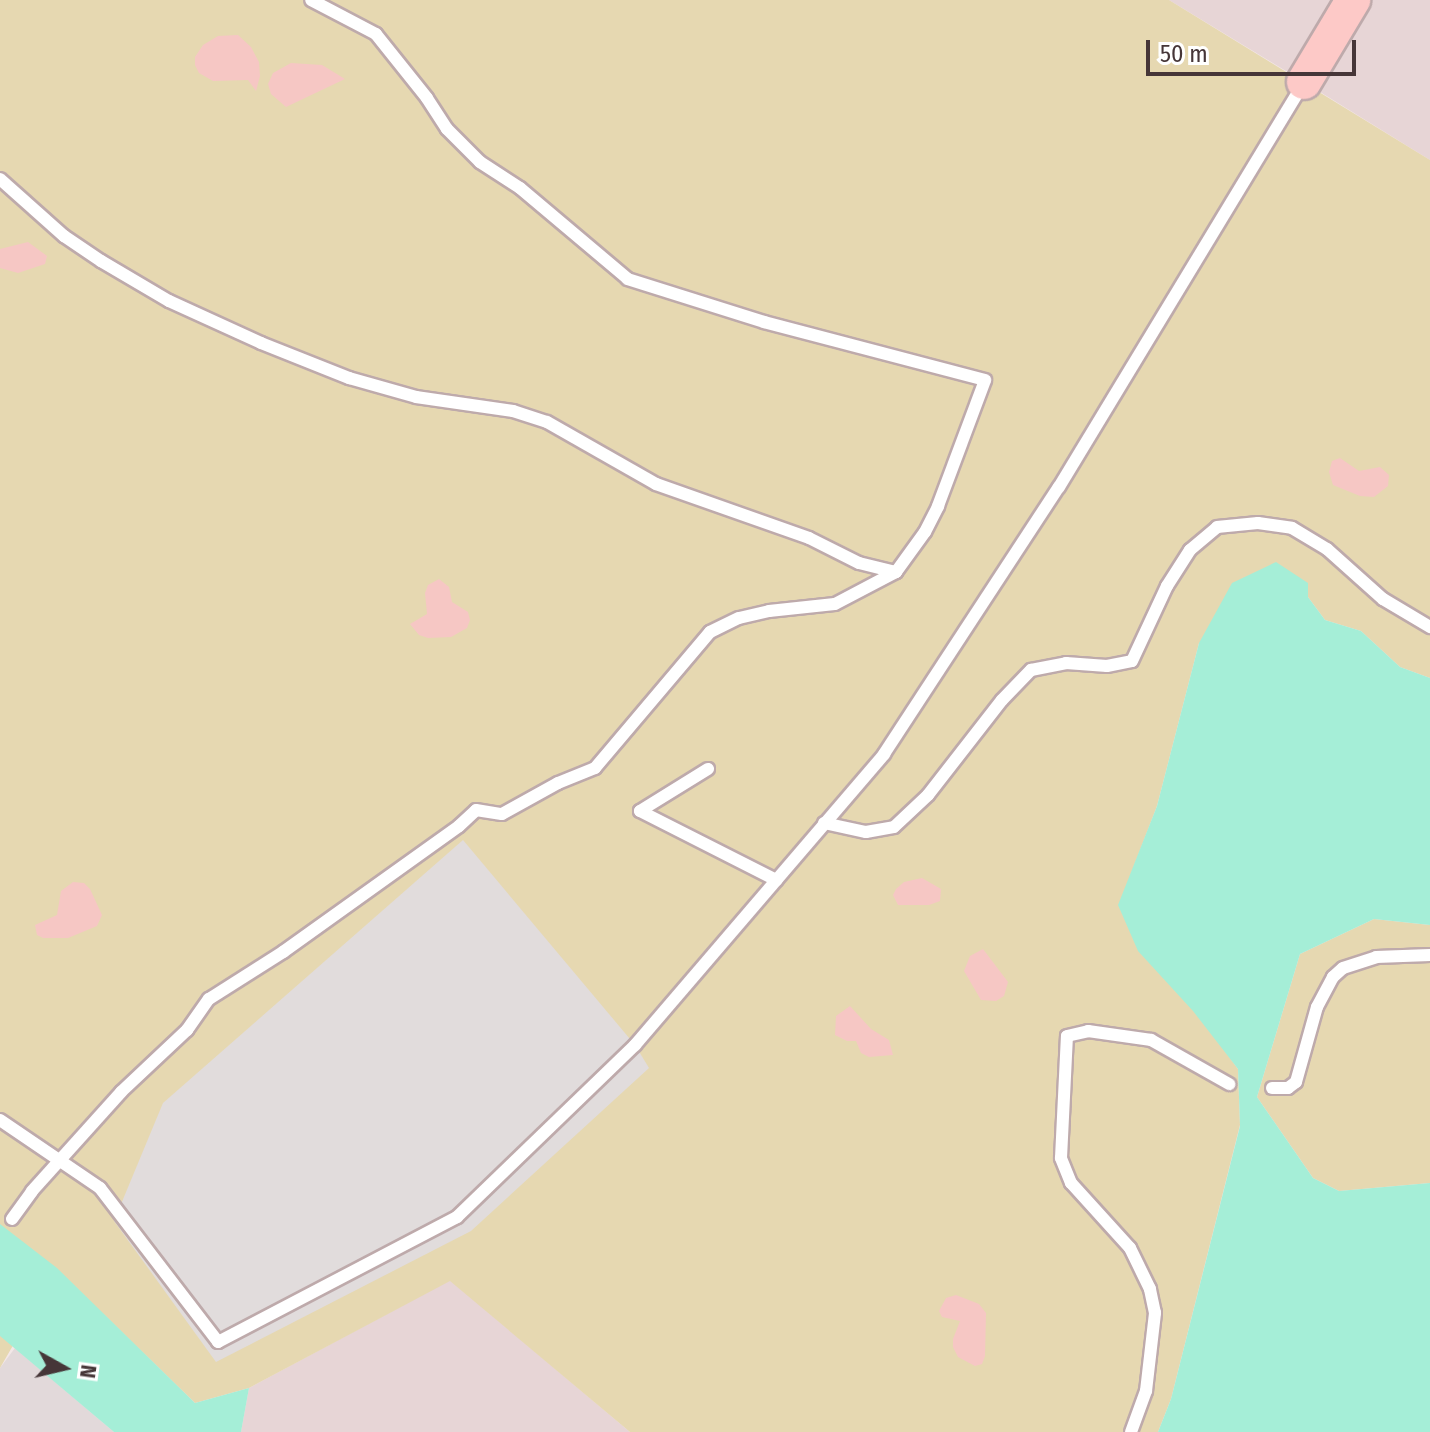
<!DOCTYPE html>
<style>
body{margin:0}
#map{position:relative;width:1430px;height:1432px;overflow:hidden;background:#f3e7e7;font-family:"Fira Sans Condensed",sans-serif}
div>[style]{position:absolute}
.residential>*{inset:0;background:#e7d5d6}
.industrial>*{inset:0;background:#e2d9da}
.green>*{inset:0;background:#e6d8b1}
.sand>*{inset:0;background:#f6c7c4}
.parking>*{inset:0;background:#e1dcdc}
.water>*{inset:0;background:#a5eed7}
.roads{filter:drop-shadow(2px 0 #beaaab) drop-shadow(-2px 0 #beaaab) drop-shadow(0 2px #beaaab) drop-shadow(0 -2px #beaaab)}
.lane>*{height:12px;margin:-6px;padding:0 6px;transform-origin:6px;border-radius:6px;background:#fff}
.secondary>*{height:34px;margin:-17px;padding:0 17px;transform-origin:17px;border-radius:17px;background:#fdc9c7}
span{translate:-50% -50%;white-space:nowrap;text-align:center;line-height:1.15;-webkit-text-stroke:6px #fff;paint-order:stroke}
.north{position:absolute;left:24px;top:1328px;width:80px;height:80px;-webkit-text-stroke:6px #fff;paint-order:stroke;rotate:98deg;font-size:22px;font-weight:700;line-height:32px;text-align:center;color:#463638}
.north::after{content:'';display:block;margin:auto;width:28px;height:36px;background:#463638;clip-path:polygon(50% 0,100% 100%,50% 72%,0 100%)}
.scale{position:absolute;left:1146px;top:40px;width:210px;height:36px;box-sizing:border-box;border:4px solid #463638;border-top:0;padding-left:10px;font-size:24px;line-height:28px;white-space:nowrap;color:#463638;-webkit-text-stroke:6px #fff;paint-order:stroke}
</style>
<div id="map">
<div class="residential">
<i style="clip-path:polygon(1169px 0,1430px 0,1430px 160px,1304px 82px)"></i>
<i style="clip-path:polygon(450px 1280px,630px 1432px,241px 1432px,249px 1388px)"></i>
</div>
<div class="industrial">
<i style="clip-path:polygon(15px 1348px,114px 1432px,0 1432px,0 1368px)"></i>
</div>
<div class="green">
<i style="clip-path:polygon(0 0,1169px 0,1430px 160px,1430px 678px,1400px 667px,1361px 631px,1325px 620px,1308px 597px,1199px 643px,1157px 806px,1119px 905px,1238px 1069px,1240px 1125px,1171px 1399px,1158px 1432px,630px 1432px,450px 1281px,249px 1388px,195px 1403px,57px 1269px,0 1368px)"></i>
<i style="clip-path:polygon(1374px 919px,1430px 925px,1430px 1183px,1339px 1191px,1313px 1178px,1257px 1097px,1300px 954px)"></i>
</div>
<div class="sand">
<i style="clip-path:polygon(238px 35px,251px 47px,259px 62px,260px 76px,256px 91px,248px 80px,213px 81px,199px 73px,195px 65px,195px 57px,203px 45px,218px 36px)"></i>
<i style="clip-path:polygon(291px 63px,322px 65px,345px 79px,286px 107px,271px 94px,268px 84px,273px 73px)"></i>
<i style="clip-path:polygon(28px 242px,47px 256px,45px 264px,18px 273px,0 268px,0 249px)"></i>
<i style="clip-path:polygon(1340px 458px,1359px 471px,1380px 467px,1389px 475px,1388px 486px,1374px 497px,1360px 496px,1333px 485px,1329px 472px,1332px 461px)"></i>
<i style="clip-path:polygon(439px 579px,449px 587px,452px 602px,468px 612px,470px 620px,467px 628px,451px 637px,428px 638px,419px 635px,410px 624px,427px 614px,425px 593px,428px 585px)"></i>
<i style="clip-path:polygon(922px 878px,941px 889px,940px 901px,929px 905px,898px 905px,893px 895px,896px 889px,904px 882px)"></i>
<i style="clip-path:polygon(73px 882px,84px 883px,90px 889px,102px 915px,97px 926px,68px 938px,43px 938px,37px 935px,35px 925px,57px 915px,61px 891px)"></i>
<i style="clip-path:polygon(983px 949px,1008px 982px,1004px 996px,996px 1001px,981px 1000px,964px 971px,970px 956px)"></i>
<i style="clip-path:polygon(850px 1006px,871px 1029px,889px 1040px,893px 1055px,869px 1057px,861px 1053px,856px 1041px,847px 1041px,835px 1035px,836px 1016px)"></i>
<i style="clip-path:polygon(956px 1295px,979px 1304px,986px 1313px,985px 1356px,982px 1364px,975px 1366px,958px 1357px,953px 1347px,953px 1339px,960px 1321px,942px 1317px,939px 1311px,946px 1298px)"></i>
</div>
<div class="parking">
<i style="clip-path:polygon(463px 840px,635px 1045px,649px 1068px,471px 1231px,216px 1362px,114px 1221px,163px 1103px)"></i>
</div>
<div class="water">
<i style="clip-path:polygon(1276px 562px,1308px 583px,1308px 597px,1325px 620px,1361px 631px,1400px 667px,1430px 678px,1430px 925px,1374px 919px,1300px 954px,1257px 1097px,1313px 1178px,1339px 1191px,1430px 1183px,1430px 1432px,1158px 1432px,1171px 1399px,1240px 1126px,1238px 1069px,1193px 1011px,1138px 951px,1118px 905px,1157px 806px,1199px 643px,1232px 583px)"></i>
<i style="clip-path:polygon(0 1224px,57px 1268px,195px 1403px,249px 1388px,241px 1432px,114px 1432px,0 1336px)"></i>
</div>
<div class="roads">
<div class="lane">
<i style="left:0;top:179px;width:86px;rotate:41.7deg"></i>
<i style="left:64px;top:236px;width:45px;rotate:34deg"></i>
<i style="left:101px;top:261px;width:79px;rotate:30.5deg"></i>
<i style="left:169px;top:301px;width:101px;rotate:24.5deg"></i>
<i style="left:261px;top:343px;width:95px;rotate:21.7deg"></i>
<i style="left:349px;top:378px;width:70px;rotate:15.8deg"></i>
<i style="left:416px;top:397px;width:98px;rotate:8.2deg"></i>
<i style="left:513px;top:411px;width:36px;rotate:18deg"></i>
<i style="left:547px;top:422px;width:125px;rotate:29.6deg"></i>
<i style="left:656px;top:484px;width:162px;rotate:19.4deg"></i>
<i style="left:809px;top:538px;width:56px;rotate:26.6deg"></i>
<i style="left:859px;top:563px;width:38px;rotate:14deg"></i>
<i style="left:640px;top:811px;width:153px;rotate:26.9deg"></i>
<i style="left:640px;top:811px;width:80px;rotate:-31.7deg"></i>
<i style="left:824px;top:823px;width:43px;rotate:12.1deg"></i>
<i style="left:866px;top:832px;width:28px;rotate:-10deg"></i>
<i style="left:894px;top:827px;width:47px;rotate:-43.3deg"></i>
<i style="left:928px;top:795px;width:120px;rotate:-52.1deg"></i>
<i style="left:1002px;top:700px;width:42px;rotate:-46deg"></i>
<i style="left:1031px;top:670px;width:36px;rotate:-11deg"></i>
<i style="left:1066px;top:663px;width:41px;rotate:4.2deg"></i>
<i style="left:1107px;top:666px;width:25px;rotate:-11deg"></i>
<i style="left:1132px;top:661px;width:83px;rotate:-65deg"></i>
<i style="left:1167px;top:586px;width:43px;rotate:-57.4deg"></i>
<i style="left:1190px;top:550px;width:35px;rotate:-40deg"></i>
<i style="left:1217px;top:527px;width:41px;rotate:-5.6deg"></i>
<i style="left:1258px;top:523px;width:34px;rotate:8deg"></i>
<i style="left:1292px;top:528px;width:41px;rotate:31deg"></i>
<i style="left:1327px;top:549px;width:75px;rotate:41.8deg"></i>
<i style="left:1383px;top:599px;width:55px;rotate:30.8deg"></i>
<i style="left:1272px;top:1088px;width:16px"></i>
<i style="left:1288px;top:1088px;width:10px;rotate:-37deg"></i>
<i style="left:1296px;top:1082px;width:78px;rotate:-74.4deg"></i>
<i style="left:1317px;top:1007px;width:34px;rotate:-62deg"></i>
<i style="left:1333px;top:977px;width:13px;rotate:-42deg"></i>
<i style="left:1343px;top:968px;width:35px;rotate:-18deg"></i>
<i style="left:1376px;top:957px;width:54px;rotate:-2.1deg"></i>
<i style="left:0;top:1120px;width:121px;rotate:34.2deg"></i>
<i style="left:100px;top:1188px;width:194px;rotate:52.5deg"></i>
<i style="left:218px;top:1342px;width:270px;rotate:-27.6deg"></i>
<i style="left:457px;top:1217px;width:248px;rotate:-44deg"></i>
<i style="left:635px;top:1045px;width:383px;rotate:-49.4deg"></i>
<i style="left:884px;top:754px;width:319px;rotate:-56.8deg"></i>
<i style="left:1059px;top:487px;width:470px;rotate:-58.8deg"></i>
<i style="left:12px;top:1219px;width:34px;rotate:-54deg"></i>
<i style="left:32px;top:1191px;width:133px;rotate:-48deg"></i>
<i style="left:121px;top:1092px;width:91px;rotate:-43.2deg"></i>
<i style="left:187px;top:1030px;width:38px;rotate:-55deg"></i>
<i style="left:209px;top:999px;width:88px;rotate:-32.4deg"></i>
<i style="left:283px;top:952px;width:216px;rotate:-35.6deg"></i>
<i style="left:459px;top:826px;width:23px;rotate:-43deg"></i>
<i style="left:476px;top:810px;width:26px;rotate:9deg"></i>
<i style="left:502px;top:814px;width:64px;rotate:-29deg"></i>
<i style="left:558px;top:783px;width:40px;rotate:-22deg"></i>
<i style="left:595px;top:768px;width:178px;rotate:-49.8deg"></i>
<i style="left:710px;top:632px;width:32px;rotate:-26deg"></i>
<i style="left:739px;top:618px;width:31px;rotate:-13deg"></i>
<i style="left:769px;top:611px;width:66px;rotate:-6.1deg"></i>
<i style="left:835px;top:604px;width:69px;rotate:-27.7deg"></i>
<i style="left:896px;top:572px;width:49px;rotate:-54.1deg"></i>
<i style="left:925px;top:532px;width:29px;rotate:-63deg"></i>
<i style="left:938px;top:506px;width:134px;rotate:-69.5deg"></i>
<i style="left:985px;top:380px;width:228px;rotate:-165.3deg"></i>
<i style="left:764px;top:322px;width:143px;rotate:-162.5deg"></i>
<i style="left:628px;top:279px;width:141px;rotate:-139.9deg"></i>
<i style="left:520px;top:188px;width:48px;rotate:-147deg"></i>
<i style="left:480px;top:162px;width:47px;rotate:-135deg"></i>
<i style="left:447px;top:129px;width:37px;rotate:-123deg"></i>
<i style="left:427px;top:98px;width:82px;rotate:-128.6deg"></i>
<i style="left:376px;top:34px;width:73px;rotate:-152.4deg"></i>
<i style="left:1131px;top:1432px;width:44px;rotate:-69.9deg"></i>
<i style="left:1146px;top:1391px;width:79px;rotate:-83.4deg"></i>
<i style="left:1155px;top:1313px;width:25px;rotate:-102deg"></i>
<i style="left:1150px;top:1289px;width:46px;rotate:-116deg"></i>
<i style="left:1130px;top:1248px;width:88px;rotate:-132.2deg"></i>
<i style="left:1071px;top:1183px;width:27px;rotate:-112deg"></i>
<i style="left:1061px;top:1158px;width:122px;rotate:-87.2deg"></i>
<i style="left:1067px;top:1036px;width:22px;rotate:-13deg"></i>
<i style="left:1088px;top:1031px;width:64px;rotate:8.1deg"></i>
<i style="left:1151px;top:1040px;width:90px;rotate:29.4deg"></i>
</div>
<div class="secondary">
<i style="left:1304px;top:82px;width:96px;rotate:-59.1deg"></i>
</div>
</div>
<div class="north">N</div>
<div class="scale">50 m</div>
</div>
